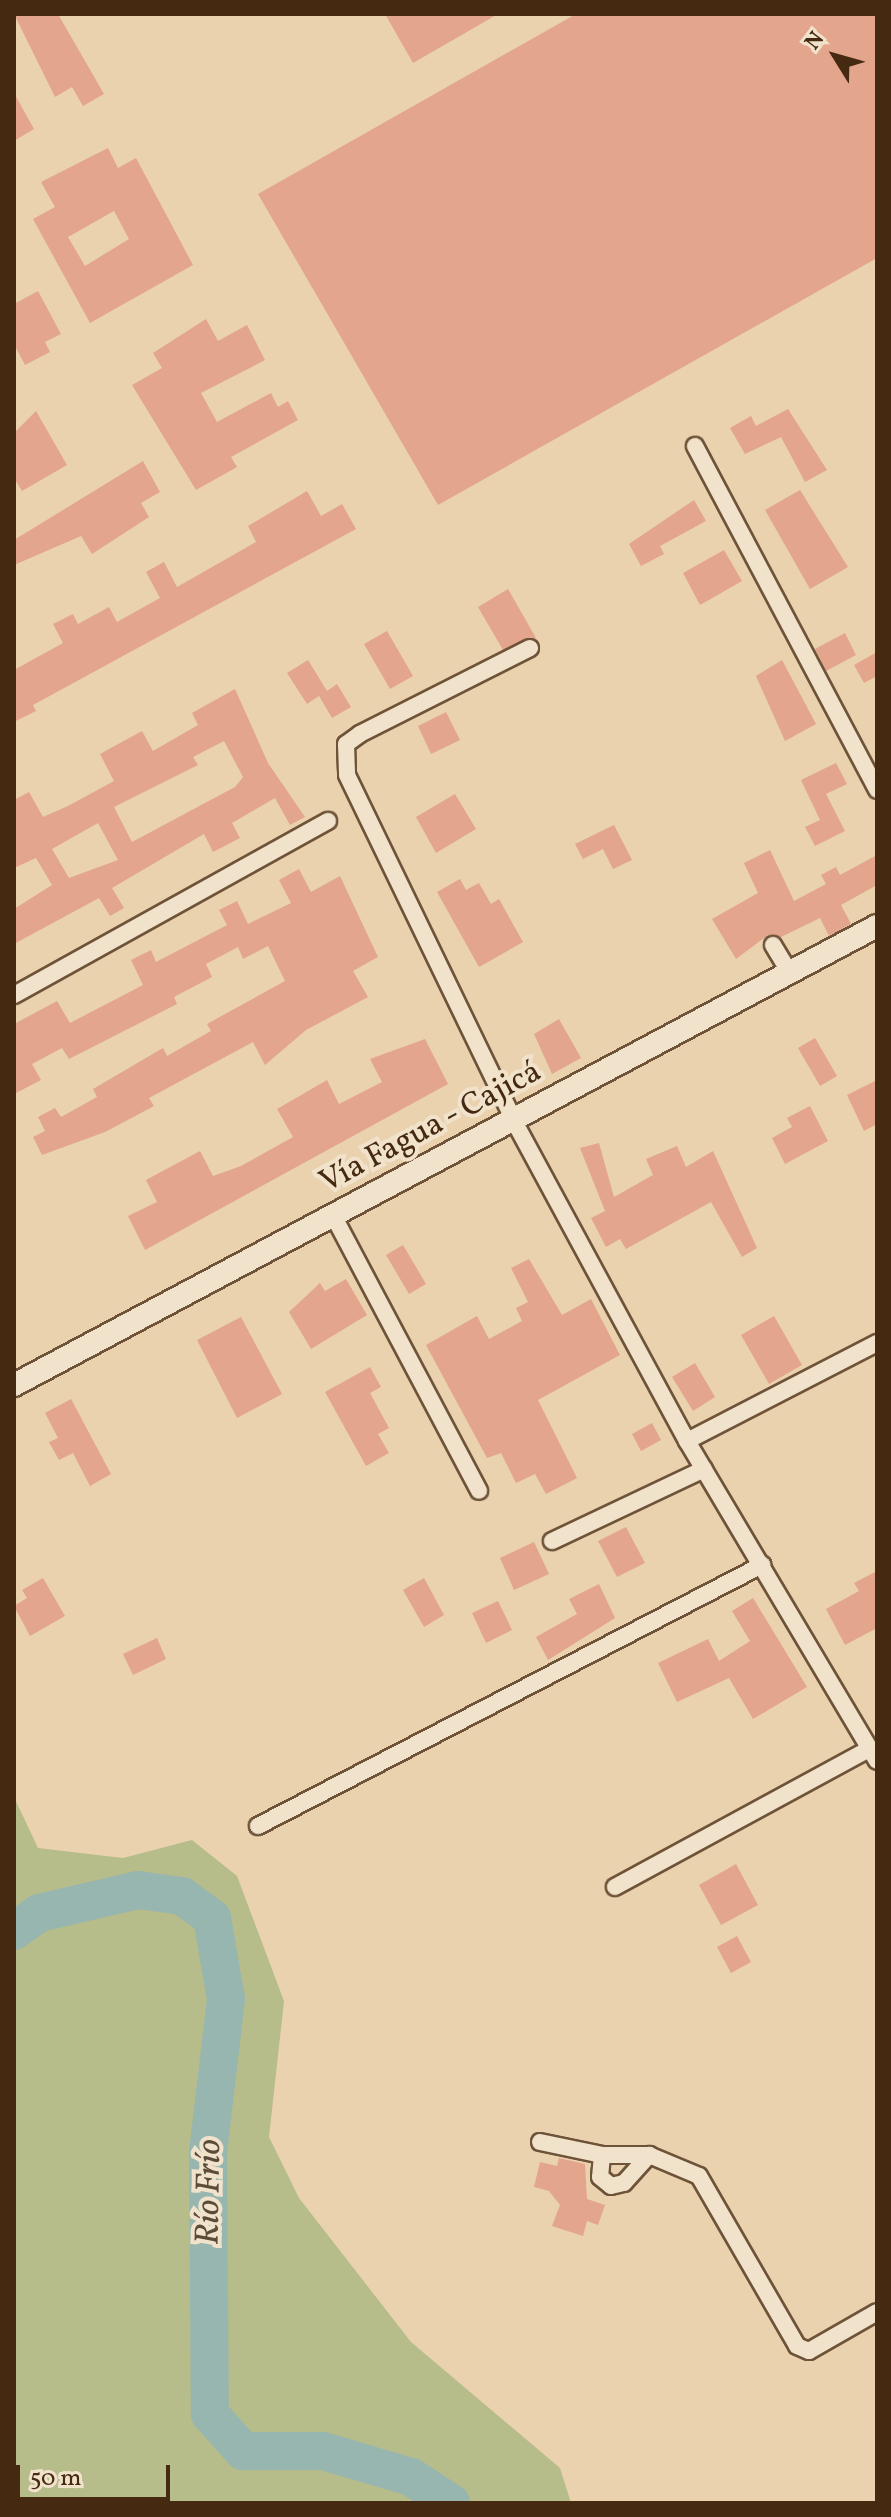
<!DOCTYPE html>
<meta charset="utf-8">
<style>
body{margin:0}
#map{position:relative;width:891px;height:2517px;overflow:hidden;background:#ead2af;font-family:Vollkorn,serif}
div>[style]{position:absolute}
.green>*{inset:0;background:#b7bc8b}
.river>*{height:38px;margin:-19px;padding:0 19px;transform-origin:19px;border-radius:19px;background:#98b6b0}
.building>*{inset:0;background:#e3a58b}
.roads{filter:drop-shadow(2px 0 #6e5338) drop-shadow(-2px 0 #6e5338) drop-shadow(0 2px #6e5338) drop-shadow(0 -2px #6e5338)}
.street>*{height:16px;margin:-8px;padding:0 8px;transform-origin:8px;border-radius:8px;background:#f1e2cb}
.secondary>*{height:22px;margin:-11px;padding:0 11px;transform-origin:11px;border-radius:11px;background:#f1e2cb}
span{translate:-50% -50%;white-space:nowrap;text-align:center;line-height:1.15;-webkit-text-stroke:8px #f1e2cb;paint-order:stroke}
.street-label{font-size:32px;color:#452911}
.water-label{font-size:34px;color:#5a4c39;font-style:italic}
.frame{position:absolute;inset:0;border:16px solid #452911;pointer-events:none}
.north{position:absolute;left:795px;top:16px;width:80px;height:80px;-webkit-text-stroke:6px #f1e2cb;paint-order:stroke;rotate:307deg;font-size:22px;font-weight:700;line-height:32px;text-align:center;color:#452911}
.north::after{content:'';display:block;margin:auto;width:28px;height:36px;background:#452911;clip-path:polygon(50% 0,100% 100%,50% 72%,0 100%)}
.scale{position:absolute;left:16px;top:2465px;width:154px;height:36px;box-sizing:border-box;border:4px solid #452911;border-top:0;padding-left:10px;font-size:24px;line-height:28px;white-space:nowrap;color:#452911;-webkit-text-stroke:6px #f1e2cb;paint-order:stroke}
</style>
<div id="map">
<div class="green">
<i style="clip-path:polygon(14px 1797px,38px 1848px,123px 1858px,192px 1840px,237px 1876px,284px 2001px,269px 2137px,299px 2198px,411px 2342px,560px 2468px,571px 2503px,14px 2503px)"></i>
</div>
<div class="river">
<i style="left:14px;top:1931px;width:31px;rotate:-36deg"></i>
<i style="left:39px;top:1913px;width:102px;rotate:-13.1deg"></i>
<i style="left:138px;top:1890px;width:44px;rotate:7.8deg"></i>
<i style="left:182px;top:1896px;width:37px;rotate:36deg"></i>
<i style="left:212px;top:1918px;width:82px;rotate:80.2deg"></i>
<i style="left:226px;top:1999px;width:154px;rotate:96.7deg"></i>
<i style="left:208px;top:2152px;width:262px;rotate:89.6deg"></i>
<i style="left:210px;top:2414px;width:50px;rotate:48.3deg"></i>
<i style="left:243px;top:2451px;width:80px"></i>
<i style="left:323px;top:2451px;width:92px;rotate:16.5deg"></i>
<i style="left:411px;top:2477px;width:48px;rotate:33deg"></i>
</div>
<div class="building">
<i style="clip-path:polygon(14px 14px,58px 14px,104px 94px,83px 106px,72px 87px,55px 97px)"></i>
<i style="clip-path:polygon(385px 14px,498px 14px,413px 63px)"></i>
<i style="clip-path:polygon(576px 14px,877px 14px,877px 258px,438px 505px,258px 194px)"></i>
<i style="clip-path:polygon(14px 93px,34px 129px,14px 141px)"></i>
<i style="clip-path:polygon(evenodd,108px 148px,118px 168px,136px 158px,193px 265px,90px 323px,33px 219px,55px 207px,41px 182px,108px 148px,114px 211px,129px 239px,85px 266px,68px 237px,114px 211px)"></i>
<i style="clip-path:polygon(38px 291px,61px 334px,45px 342px,50px 352px,25px 365px,14px 344px,14px 304px)"></i>
<i style="clip-path:polygon(206px 319px,218px 341px,247px 325px,265px 360px,201px 393px,217px 422px,271px 393px,278px 407px,288px 401px,298px 420px,231px 457px,237px 467px,196px 490px,132px 385px,162px 368px,153px 353px)"></i>
<i style="clip-path:polygon(788px 409px,827px 470px,805px 482px,781px 437px,745px 454px,730px 428px,751px 416px,756px 426px)"></i>
<i style="clip-path:polygon(36px 411px,67px 465px,22px 491px,14px 478px,14px 433px)"></i>
<i style="clip-path:polygon(143px 461px,160px 492px,141px 503px,149px 517px,92px 554px,81px 536px,14px 565px,14px 540px)"></i>
<i style="clip-path:polygon(800px 490px,848px 567px,810px 589px,765px 510px)"></i>
<i style="clip-path:polygon(307px 491px,321px 516px,342px 504px,356px 529px,33px 705px,36px 711px,14px 722px,14px 670px,63px 643px,53px 624px,73px 614px,78px 624px,109px 607px,117px 622px,160px 598px,146px 572px,164px 562px,177px 587px,256px 542px,248px 526px)"></i>
<i style="clip-path:polygon(694px 500px,706px 521px,660px 546px,664px 554px,641px 566px,629px 544px)"></i>
<i style="clip-path:polygon(724px 550px,742px 581px,700px 605px,683px 573px)"></i>
<i style="clip-path:polygon(508px 589px,536px 638px,503px 650px,478px 607px)"></i>
<i style="clip-path:polygon(387px 631px,413px 676px,390px 689px,364px 644px)"></i>
<i style="clip-path:polygon(845px 633px,856px 655px,826px 671px,815px 649px)"></i>
<i style="clip-path:polygon(877px 652px,877px 676px,864px 683px,854px 665px)"></i>
<i style="clip-path:polygon(308px 660px,327px 691px,337px 684px,351px 707px,332px 718px,319px 696px,307px 704px,287px 673px)"></i>
<i style="clip-path:polygon(782px 660px,816px 724px,785px 741px,756px 676px)"></i>
<i style="clip-path:polygon(evenodd,235px 689px,268px 763px,305px 817px,290px 825px,275px 798px,232px 823px,240px 838px,213px 852px,204px 834px,112px 888px,124px 908px,110px 916px,99px 898px,14px 944px,14px 909px,52px 885px,36px 858px,14px 868px,14px 800px,29px 792px,43px 817px,68px 806px,114px 781px,100px 754px,142px 731px,153px 751px,198px 725px,192px 713px,235px 689px,224px 741px,243px 777px,235px 787px,132px 842px,114px 807px,198px 765px,193px 757px,224px 741px,235px 689px,98px 823px,118px 860px,69px 878px,52px 849px,98px 823px)"></i>
<i style="clip-path:polygon(446px 712px,460px 740px,431px 754px,418px 726px)"></i>
<i style="clip-path:polygon(836px 763px,847px 784px,826px 794px,845px 831px,815px 846px,805px 827px,820px 820px,801px 780px)"></i>
<i style="clip-path:polygon(455px 794px,476px 829px,436px 853px,416px 817px)"></i>
<i style="clip-path:polygon(614px 825px,632px 860px,613px 869px,603px 849px,583px 859px,575px 844px)"></i>
<i style="clip-path:polygon(770px 850px,794px 901px,826px 884px,821px 875px,836px 867px,840px 875px,877px 855px,877px 885px,841px 905px,851px 924px,829px 936px,820px 918px,781px 937px,768px 935px,736px 959px,712px 919px,758px 893px,744px 863px)"></i>
<i style="clip-path:polygon(299px 869px,311px 892px,340px 876px,378px 957px,353px 971px,368px 997px,306px 1030px,265px 1065px,253px 1042px,149px 1098px,154px 1106px,105px 1132px,42px 1155px,33px 1137px,45px 1131px,38px 1117px,55px 1108px,61px 1117px,97px 1097px,93px 1089px,163px 1048px,167px 1056px,211px 1031px,207px 1024px,285px 981px,268px 946px,243px 959px,238px 947px,206px 964px,212px 977px,174px 997px,177px 1004px,69px 1059px,62px 1048px,32px 1064px,41px 1080px,14px 1094px,14px 1024px,57px 1001px,70px 1023px,143px 985px,131px 960px,151px 950px,156px 962px,227px 925px,219px 910px,237px 901px,248px 924px,291px 903px,279px 880px)"></i>
<i style="clip-path:polygon(460px 879px,466px 890px,479px 883px,491px 904px,499px 899px,523px 942px,479px 967px,437px 892px)"></i>
<i style="clip-path:polygon(559px 1019px,581px 1058px,552px 1074px,534px 1034px)"></i>
<i style="clip-path:polygon(815px 1038px,837px 1076px,820px 1086px,798px 1048px)"></i>
<i style="clip-path:polygon(425px 1039px,448px 1084px,145px 1250px,128px 1216px,157px 1202px,146px 1180px,200px 1151px,213px 1176px,241px 1166px,293px 1137px,277px 1109px,327px 1080px,339px 1104px,382px 1082px,370px 1059px)"></i>
<i style="clip-path:polygon(877px 1080px,877px 1124px,864px 1131px,847px 1095px)"></i>
<i style="clip-path:polygon(810px 1106px,828px 1141px,785px 1164px,772px 1138px,792px 1127px,787px 1118px)"></i>
<i style="clip-path:polygon(599px 1143px,614px 1197px,653px 1175px,646px 1159px,677px 1146px,686px 1167px,713px 1151px,757px 1248px,742px 1257px,711px 1202px,626px 1249px,620px 1239px,606px 1247px,591px 1218px,605px 1211px,580px 1148px)"></i>
<i style="clip-path:polygon(403px 1245px,426px 1284px,409px 1294px,386px 1255px)"></i>
<i style="clip-path:polygon(529px 1259px,562px 1315px,591px 1299px,620px 1355px,538px 1400px,577px 1478px,546px 1494px,535px 1474px,516px 1483px,501px 1453px,487px 1458px,426px 1345px,477px 1316px,489px 1339px,522px 1321px,516px 1308px,528px 1302px,511px 1268px)"></i>
<i style="clip-path:polygon(346px 1279px,367px 1315px,311px 1349px,289px 1312px,320px 1283px,325px 1291px)"></i>
<i style="clip-path:polygon(774px 1316px,802px 1365px,769px 1384px,741px 1335px)"></i>
<i style="clip-path:polygon(241px 1317px,282px 1394px,237px 1418px,197px 1340px)"></i>
<i style="clip-path:polygon(695px 1363px,715px 1397px,693px 1411px,672px 1377px)"></i>
<i style="clip-path:polygon(370px 1367px,381px 1387px,370px 1393px,389px 1428px,378px 1434px,389px 1453px,366px 1466px,325px 1392px)"></i>
<i style="clip-path:polygon(71px 1399px,111px 1474px,90px 1486px,73px 1453px,59px 1460px,49px 1442px,58px 1438px,45px 1413px)"></i>
<i style="clip-path:polygon(652px 1423px,661px 1440px,641px 1451px,632px 1434px)"></i>
<i style="clip-path:polygon(626px 1527px,645px 1563px,617px 1577px,598px 1541px)"></i>
<i style="clip-path:polygon(534px 1542px,549px 1574px,514px 1590px,500px 1558px)"></i>
<i style="clip-path:polygon(877px 1571px,877px 1628px,845px 1645px,826px 1609px,859px 1591px,854px 1583px)"></i>
<i style="clip-path:polygon(43px 1578px,65px 1616px,30px 1636px,14px 1606px,27px 1598px,22px 1590px)"></i>
<i style="clip-path:polygon(424px 1578px,444px 1615px,424px 1627px,403px 1590px)"></i>
<i style="clip-path:polygon(599px 1584px,615px 1618px,548px 1660px,536px 1637px,577px 1614px,569px 1599px)"></i>
<i style="clip-path:polygon(753px 1598px,807px 1687px,753px 1719px,729px 1678px,677px 1702px,658px 1663px,708px 1639px,719px 1661px,750px 1641px,732px 1611px)"></i>
<i style="clip-path:polygon(498px 1601px,512px 1630px,486px 1643px,472px 1613px)"></i>
<i style="clip-path:polygon(157px 1638px,166px 1659px,133px 1675px,123px 1654px)"></i>
<i style="clip-path:polygon(736px 1864px,758px 1905px,721px 1925px,699px 1885px)"></i>
<i style="clip-path:polygon(737px 1936px,751px 1962px,731px 1973px,717px 1947px)"></i>
<i style="clip-path:polygon(559px 2158px,585px 2164px,587px 2199px,605px 2205px,598px 2225px,587px 2221px,583px 2236px,552px 2226px,560px 2205px,549px 2191px,534px 2187px,540px 2162px,557px 2166px)"></i>
</div>
<div class="roads">
<div class="street">
<i style="left:695px;top:446px;width:389px;rotate:62.1deg"></i>
<i style="left:530px;top:648px;width:191px;rotate:153.2deg"></i>
<i style="left:360px;top:734px;width:17px;rotate:144deg"></i>
<i style="left:346px;top:744px;width:31px;rotate:88deg"></i>
<i style="left:347px;top:775px;width:384px;rotate:64.2deg"></i>
<i style="left:514px;top:1121px;width:364px;rotate:61.6deg"></i>
<i style="left:687px;top:1441px;width:372px;rotate:59.3deg"></i>
<i style="left:773px;top:945px;width:33px;rotate:59deg"></i>
<i style="left:14px;top:995px;width:359px;rotate:-29deg"></i>
<i style="left:333px;top:1215px;width:312px;rotate:62.1deg"></i>
<i style="left:687px;top:1441px;width:214px;rotate:-27.3deg"></i>
<i style="left:552px;top:1541px;width:168px;rotate:-25.3deg"></i>
<i style="left:258px;top:1826px;width:568px;rotate:-27.38deg"></i>
<i style="left:615px;top:1887px;width:289px;rotate:-28.5deg"></i>
<i style="left:540px;top:2142px;width:63px;rotate:11.8deg"></i>
<i style="left:602px;top:2155px;width:22px;rotate:95deg"></i>
<i style="left:600px;top:2177px;width:14px;rotate:39deg"></i>
<i style="left:611px;top:2186px;width:13px;rotate:-13deg"></i>
<i style="left:624px;top:2183px;width:38px;rotate:-48deg"></i>
<i style="left:649px;top:2155px;width:54px;rotate:22.8deg"></i>
<i style="left:699px;top:2176px;width:196px;rotate:60deg"></i>
<i style="left:797px;top:2346px;width:13px;rotate:23deg"></i>
<i style="left:809px;top:2351px;width:78px;rotate:-29.8deg"></i>
<i style="left:602px;top:2155px;width:47px"></i>
</div>
<div class="secondary">
<i style="left:14px;top:1385px;width:977px;rotate:-28.01deg"></i>
</div>
</div>
<div class="street-label">
<span style="left:431px;top:1128px;rotate:-28deg">Vía Fagua - Cajicá</span>
</div>
<div class="water-label">
<span style="left:210px;top:2192px;rotate:-89deg">Río Frío</span>
</div>
<div class="frame"></div>
<div class="north">N</div>
<div class="scale">50 m</div>
</div>
